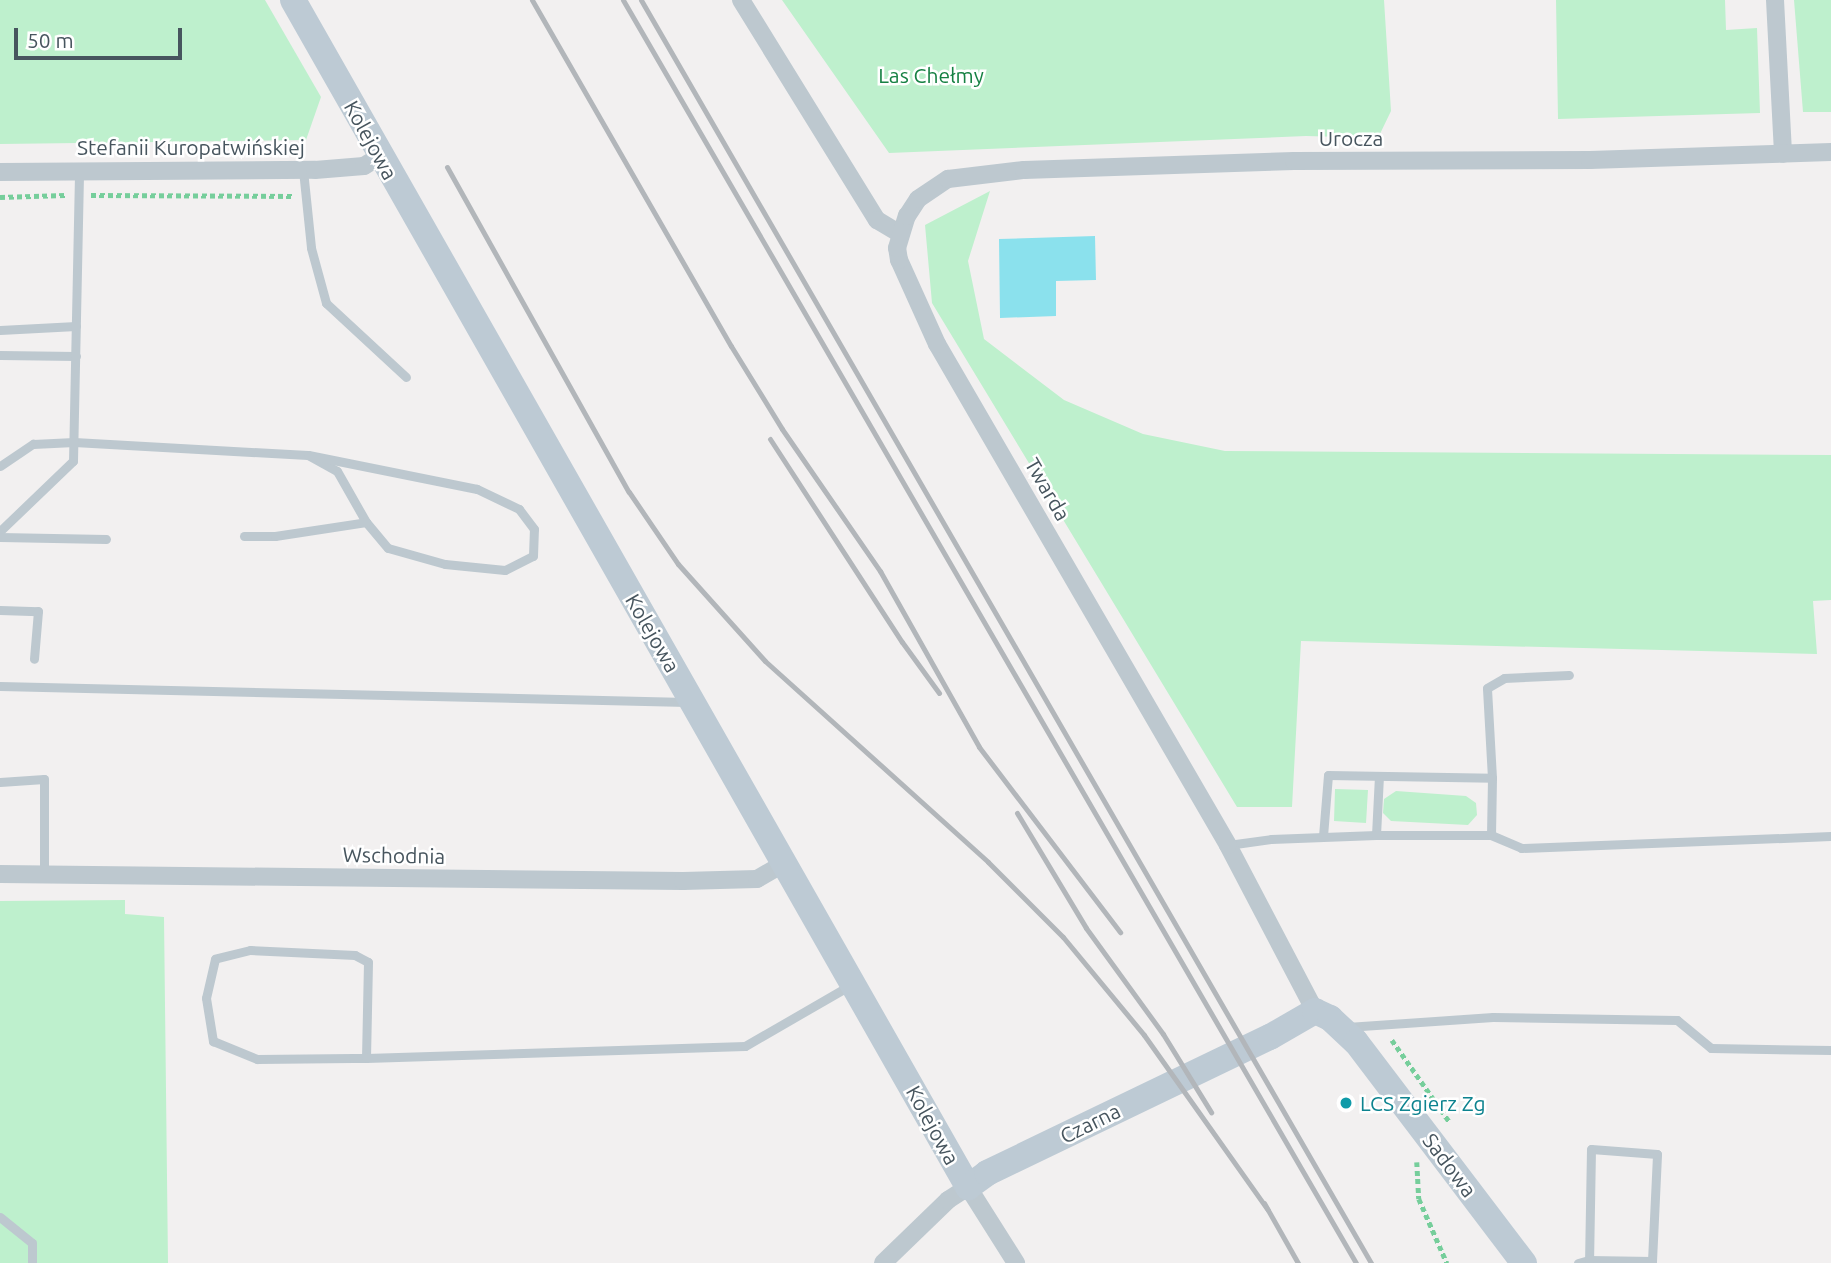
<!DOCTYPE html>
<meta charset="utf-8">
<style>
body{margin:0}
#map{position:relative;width:1831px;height:1263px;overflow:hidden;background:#f2f0f0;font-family:Ubuntu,sans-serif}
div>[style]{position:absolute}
.green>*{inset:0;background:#bef0cd}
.water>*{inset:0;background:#8be1ed}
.path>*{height:4.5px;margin-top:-2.25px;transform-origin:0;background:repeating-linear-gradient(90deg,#76ce9b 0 5px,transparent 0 8.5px)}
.lane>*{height:9px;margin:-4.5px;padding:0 4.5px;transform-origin:4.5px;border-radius:4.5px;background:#bdc8cf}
.street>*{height:18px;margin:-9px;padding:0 9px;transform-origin:9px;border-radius:9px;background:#bdc8cf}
.secondary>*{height:26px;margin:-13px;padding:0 13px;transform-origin:13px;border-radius:13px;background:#bdcad4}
.rail>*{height:5px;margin:-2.5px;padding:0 2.5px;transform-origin:2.5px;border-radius:2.5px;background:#b2b6ba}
.dots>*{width:19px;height:19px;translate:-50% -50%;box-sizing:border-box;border:4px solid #fff;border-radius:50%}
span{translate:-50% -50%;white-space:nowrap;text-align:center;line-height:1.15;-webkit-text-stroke:5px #fff;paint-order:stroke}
.park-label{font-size:21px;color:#168143}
.street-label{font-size:21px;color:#47555e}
.culture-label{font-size:21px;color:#0d838f}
.left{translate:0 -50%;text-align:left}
.scale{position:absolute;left:14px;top:28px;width:168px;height:32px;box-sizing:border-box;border:4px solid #47555e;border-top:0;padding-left:9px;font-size:21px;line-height:24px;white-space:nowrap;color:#47555e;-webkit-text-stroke:5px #fff;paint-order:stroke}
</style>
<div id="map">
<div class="green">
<i style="clip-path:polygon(0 0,265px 0,321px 97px,306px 140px,0 144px)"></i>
<i style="clip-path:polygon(782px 0,1384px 0,1391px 111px,1378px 138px,1306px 136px,889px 153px)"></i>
<i style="clip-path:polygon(1556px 0,1725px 0,1726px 30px,1757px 28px,1760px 113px,1558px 119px)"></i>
<i style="clip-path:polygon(1794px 0,1831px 0,1831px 112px,1803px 112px)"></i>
<i style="clip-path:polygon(990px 191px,968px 261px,984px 339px,1064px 400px,1143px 434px,1225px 451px,1831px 455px,1831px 600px,1813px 601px,1817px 654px,1301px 641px,1292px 807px,1237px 807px,932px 303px,925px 225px)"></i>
<i style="clip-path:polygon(1335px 789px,1368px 790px,1366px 823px,1334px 821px)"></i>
<i style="clip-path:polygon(1396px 791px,1466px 796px,1476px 803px,1477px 815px,1468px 825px,1391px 821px,1383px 813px,1384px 799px)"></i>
<i style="clip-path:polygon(125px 900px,125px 914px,164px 917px,168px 1263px,0 1263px,0 901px)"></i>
</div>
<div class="water">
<i style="clip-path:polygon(1095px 236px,1096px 280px,1056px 281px,1056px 316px,1000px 318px,999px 239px)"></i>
</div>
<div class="path">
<i style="left:91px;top:195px;width:201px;rotate:0.3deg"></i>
<i style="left:0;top:197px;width:65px;rotate:-1.8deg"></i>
<i style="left:1392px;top:1040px;width:99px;rotate:54.9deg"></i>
<i style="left:1417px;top:1162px;width:37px;rotate:87deg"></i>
<i style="left:1419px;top:1199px;width:70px;rotate:66.4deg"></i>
</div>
<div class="lane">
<i style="left:303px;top:170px;width:78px;rotate:84.1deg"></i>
<i style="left:311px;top:248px;width:57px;rotate:74.7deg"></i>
<i style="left:326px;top:303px;width:109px;rotate:42.8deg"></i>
<i style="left:0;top:330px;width:76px;rotate:-3deg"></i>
<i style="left:0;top:355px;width:76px;rotate:0.8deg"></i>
<i style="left:0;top:466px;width:40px;rotate:-34deg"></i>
<i style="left:33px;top:444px;width:41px;rotate:-2.8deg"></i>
<i style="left:74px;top:442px;width:234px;rotate:3.2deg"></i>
<i style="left:308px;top:455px;width:33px;rotate:29deg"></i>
<i style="left:337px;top:471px;width:59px;rotate:60.4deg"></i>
<i style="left:366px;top:522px;width:34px;rotate:50deg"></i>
<i style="left:388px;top:548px;width:59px;rotate:15.7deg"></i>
<i style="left:445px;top:564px;width:60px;rotate:5.7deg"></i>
<i style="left:505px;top:570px;width:31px;rotate:-27deg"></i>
<i style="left:533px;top:556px;width:27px;rotate:-88deg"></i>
<i style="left:534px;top:529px;width:25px;rotate:-127deg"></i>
<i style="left:519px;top:509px;width:47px;rotate:-154.5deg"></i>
<i style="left:477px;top:489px;width:172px;rotate:-168.6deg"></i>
<i style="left:0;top:531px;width:101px;rotate:-43.8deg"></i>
<i style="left:73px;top:461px;width:290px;rotate:-88.8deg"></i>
<i style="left:244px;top:536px;width:31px"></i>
<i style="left:275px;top:536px;width:92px;rotate:-8.7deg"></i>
<i style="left:0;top:537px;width:106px;rotate:1.1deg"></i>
<i style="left:0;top:610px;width:38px;rotate:2deg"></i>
<i style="left:38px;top:611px;width:48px;rotate:94.8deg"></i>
<i style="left:0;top:686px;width:687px;rotate:1.33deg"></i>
<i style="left:1492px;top:778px;width:90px;rotate:-93.2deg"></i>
<i style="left:1487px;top:688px;width:20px;rotate:-30deg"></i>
<i style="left:1504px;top:678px;width:65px;rotate:-2.6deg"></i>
<i style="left:0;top:782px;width:44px;rotate:-3.9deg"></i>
<i style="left:44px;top:779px;width:95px;rotate:90deg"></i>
<i style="left:1376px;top:835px;width:59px;rotate:-87.1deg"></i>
<i style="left:1323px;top:836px;width:61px;rotate:-85.3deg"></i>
<i style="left:1328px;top:775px;width:164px;rotate:1deg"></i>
<i style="left:1492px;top:778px;width:57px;rotate:91deg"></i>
<i style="left:1228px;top:845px;width:43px;rotate:-7.9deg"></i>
<i style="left:1271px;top:839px;width:105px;rotate:-2.2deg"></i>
<i style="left:1376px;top:835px;width:115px"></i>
<i style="left:1491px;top:835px;width:33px;rotate:23deg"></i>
<i style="left:1521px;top:848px;width:310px;rotate:-2.2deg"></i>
<i style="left:1347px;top:1027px;width:146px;rotate:-3.9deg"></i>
<i style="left:1493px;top:1017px;width:184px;rotate:0.9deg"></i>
<i style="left:1677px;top:1020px;width:44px;rotate:39.5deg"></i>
<i style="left:1711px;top:1048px;width:120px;rotate:1deg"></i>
<i style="left:366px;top:1058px;width:96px;rotate:-88.8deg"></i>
<i style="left:368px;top:962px;width:15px;rotate:-152deg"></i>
<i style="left:355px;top:955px;width:105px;rotate:-177.3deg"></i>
<i style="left:250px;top:950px;width:36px;rotate:166deg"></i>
<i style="left:215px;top:959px;width:40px;rotate:103deg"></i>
<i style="left:206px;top:998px;width:44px;rotate:80.8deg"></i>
<i style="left:213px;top:1041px;width:48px;rotate:22.2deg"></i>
<i style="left:257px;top:1059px;width:96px;rotate:-0.6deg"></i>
<i style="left:353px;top:1058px;width:13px"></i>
<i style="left:366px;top:1058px;width:379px;rotate:-1.8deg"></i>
<i style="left:745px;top:1046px;width:120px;rotate:-30deg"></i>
<i style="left:0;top:1217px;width:41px;rotate:39.1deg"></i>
<i style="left:32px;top:1243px;width:20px;rotate:90deg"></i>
<i style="left:1578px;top:1263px;width:11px;rotate:-15deg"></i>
<i style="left:1589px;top:1260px;width:63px;rotate:0.9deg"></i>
<i style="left:1652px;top:1261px;width:107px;rotate:-87.3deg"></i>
<i style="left:1657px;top:1154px;width:66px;rotate:-175.7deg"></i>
<i style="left:1591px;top:1149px;width:111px;rotate:91deg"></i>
</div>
<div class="street">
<i style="left:741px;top:0;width:259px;rotate:58.3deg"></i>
<i style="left:877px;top:220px;width:27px;rotate:31deg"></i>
<i style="left:1775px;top:0;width:154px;rotate:87deg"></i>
<i style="left:0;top:172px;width:315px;rotate:-0.4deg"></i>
<i style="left:315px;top:170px;width:49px;rotate:-4.7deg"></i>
<i style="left:364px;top:166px;width:19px;rotate:-32deg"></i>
<i style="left:0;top:874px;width:683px;rotate:0.59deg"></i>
<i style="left:683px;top:881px;width:74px;rotate:-1.5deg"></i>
<i style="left:757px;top:879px;width:30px;rotate:-30deg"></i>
<i style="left:1315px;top:1011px;width:187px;rotate:-117.7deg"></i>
<i style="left:1228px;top:845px;width:579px;rotate:-120.15deg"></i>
<i style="left:937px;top:344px;width:92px;rotate:-114.3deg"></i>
<i style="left:899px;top:260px;width:12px;rotate:-99deg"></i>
<i style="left:897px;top:248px;width:34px;rotate:-73deg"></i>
<i style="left:907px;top:216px;width:20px;rotate:-57deg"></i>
<i style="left:918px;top:199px;width:36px;rotate:-34deg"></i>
<i style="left:948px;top:179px;width:77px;rotate:-6.8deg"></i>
<i style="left:1024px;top:170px;width:270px;rotate:-1.9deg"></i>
<i style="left:1294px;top:161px;width:296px;rotate:-0.2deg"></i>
<i style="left:1590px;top:160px;width:241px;rotate:-1.9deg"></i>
<i style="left:883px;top:1263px;width:91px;rotate:-44.1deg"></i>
<i style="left:948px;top:1200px;width:24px;rotate:-33deg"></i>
<i style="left:968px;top:1187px;width:90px;rotate:57.7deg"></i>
</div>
<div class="secondary">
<i style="left:293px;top:0;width:1366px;rotate:60.37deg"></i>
<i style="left:968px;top:1187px;width:24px;rotate:-36deg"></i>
<i style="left:987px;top:1173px;width:314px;rotate:-25.7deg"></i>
<i style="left:1270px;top:1037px;width:52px;rotate:-30deg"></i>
<i style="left:1315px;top:1011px;width:17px;rotate:25deg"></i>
<i style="left:1330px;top:1018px;width:35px;rotate:43deg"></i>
<i style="left:1356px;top:1042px;width:278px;rotate:52.8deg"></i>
</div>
<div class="rail">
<i style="left:532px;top:0;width:399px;rotate:60.1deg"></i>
<i style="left:731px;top:346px;width:97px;rotate:58.4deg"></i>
<i style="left:782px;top:429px;width:173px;rotate:55.4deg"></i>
<i style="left:880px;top:571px;width:202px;rotate:60.6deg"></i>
<i style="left:979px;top:747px;width:233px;rotate:52.7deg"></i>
<i style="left:623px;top:0;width:1460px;rotate:59.87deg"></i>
<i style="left:641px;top:0;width:1459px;rotate:59.97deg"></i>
<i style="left:447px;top:167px;width:372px;rotate:60.8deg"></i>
<i style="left:629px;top:492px;width:87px;rotate:55.8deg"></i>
<i style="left:678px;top:564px;width:130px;rotate:48.1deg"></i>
<i style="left:765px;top:661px;width:300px;rotate:42deg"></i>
<i style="left:988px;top:862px;width:106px;rotate:45deg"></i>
<i style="left:1063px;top:937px;width:127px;rotate:50.4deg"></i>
<i style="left:1144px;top:1035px;width:214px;rotate:54.7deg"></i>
<i style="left:770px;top:439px;width:242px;rotate:57deg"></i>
<i style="left:902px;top:642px;width:63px;rotate:54deg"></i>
<i style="left:1017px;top:813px;width:134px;rotate:59deg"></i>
<i style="left:1086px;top:928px;width:131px;rotate:54deg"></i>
<i style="left:1163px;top:1034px;width:92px;rotate:58.4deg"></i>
<i style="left:1264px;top:1203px;width:69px;rotate:60.5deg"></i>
</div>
<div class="dots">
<i style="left:1346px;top:1103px;background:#0f9aa8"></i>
</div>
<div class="park-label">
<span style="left:931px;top:75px">Las Chełmy</span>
</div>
<div class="street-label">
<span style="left:1351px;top:138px">Urocza</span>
<span style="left:371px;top:140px;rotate:61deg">Kolejowa</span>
<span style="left:191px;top:147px">Stefanii Kuropatwińskiej</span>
<span style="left:1048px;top:489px;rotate:60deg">Twarda</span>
<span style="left:653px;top:633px;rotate:60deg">Kolejowa</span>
<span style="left:394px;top:855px;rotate:1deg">Wschodnia</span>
<span style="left:1090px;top:1123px;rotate:-26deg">Czarna</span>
<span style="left:933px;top:1125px;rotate:61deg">Kolejowa</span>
<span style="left:1450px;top:1165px;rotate:53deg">Sadowa</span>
</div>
<div class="culture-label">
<span class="left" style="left:1360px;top:1103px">LCS Zgierz Zg</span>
</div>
<div class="scale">50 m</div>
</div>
